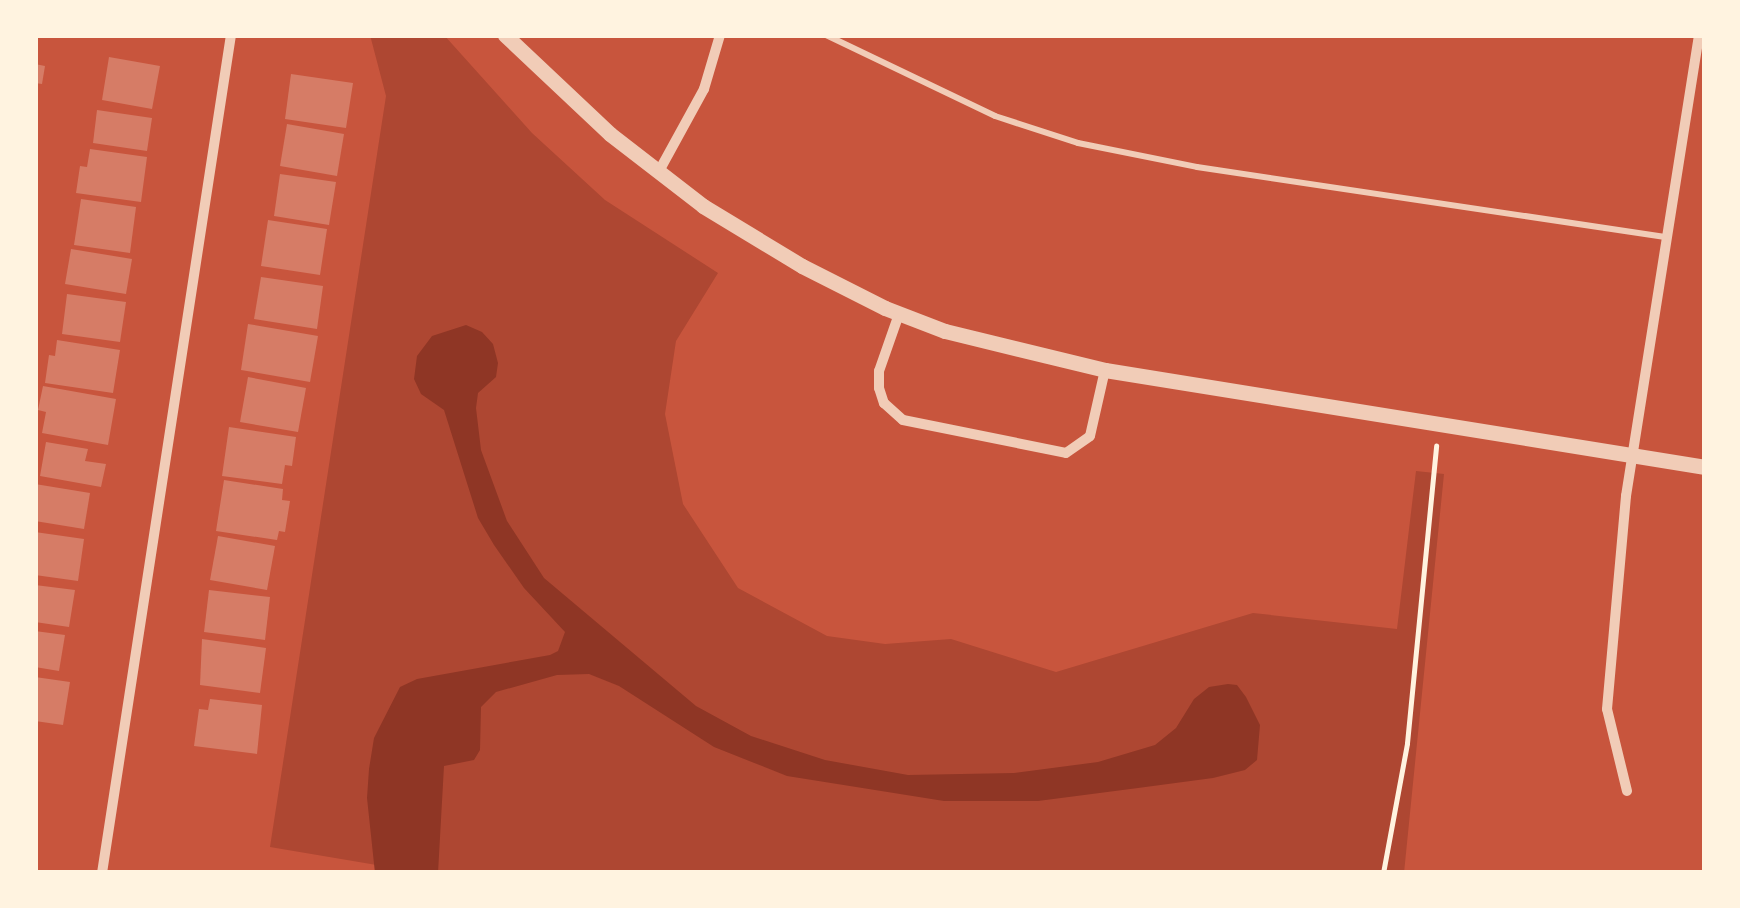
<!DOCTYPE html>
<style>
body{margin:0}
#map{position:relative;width:1740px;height:908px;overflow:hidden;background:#c8553d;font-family:"Open Sans",sans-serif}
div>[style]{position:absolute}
.green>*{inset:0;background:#ae4732}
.water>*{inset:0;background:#8f3625}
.building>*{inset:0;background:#d67c66}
.path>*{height:5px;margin:-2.5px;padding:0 2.5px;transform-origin:2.5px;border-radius:2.5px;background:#fff3e0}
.service>*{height:6px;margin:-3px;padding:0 3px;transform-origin:3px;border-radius:3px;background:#f1ccb7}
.minor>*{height:10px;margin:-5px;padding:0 5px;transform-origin:5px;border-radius:5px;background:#f1ccb7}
.tertiary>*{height:15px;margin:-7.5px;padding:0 7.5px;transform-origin:7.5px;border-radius:7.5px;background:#f1ccb7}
span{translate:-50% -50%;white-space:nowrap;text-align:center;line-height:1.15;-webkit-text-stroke:10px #fff3e0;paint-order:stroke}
.frame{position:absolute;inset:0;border:38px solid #fff3e0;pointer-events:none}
</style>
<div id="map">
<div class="green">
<i style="clip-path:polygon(370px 35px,444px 35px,532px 133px,605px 200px,718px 273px,676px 341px,665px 414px,683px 504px,738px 588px,827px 636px,885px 644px,951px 639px,1056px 672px,1253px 613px,1397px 629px,1416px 471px,1444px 474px,1404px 873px,424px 873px,270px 847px,386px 96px)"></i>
</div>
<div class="water">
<i style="clip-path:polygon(466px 325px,482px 332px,493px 344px,498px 363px,496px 377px,478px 393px,476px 408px,481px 450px,507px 521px,544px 578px,696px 706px,751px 736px,825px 760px,908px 775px,1014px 773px,1098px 762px,1155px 745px,1176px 728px,1194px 699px,1209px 687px,1228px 684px,1237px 685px,1246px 697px,1260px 725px,1257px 760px,1245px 770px,1213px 778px,1138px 788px,1038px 801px,944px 801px,787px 776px,714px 747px,619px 686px,589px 674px,557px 675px,496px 692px,481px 707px,480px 750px,474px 760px,444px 766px,438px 873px,375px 873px,367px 798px,369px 769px,374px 738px,400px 687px,417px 679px,550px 655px,558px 651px,565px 632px,524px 588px,494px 545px,478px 518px,444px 410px,421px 394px,414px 379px,417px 356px,432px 336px)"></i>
</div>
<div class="building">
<i style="clip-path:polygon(109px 57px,160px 66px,152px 109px,102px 100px)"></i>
<i style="clip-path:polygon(35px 64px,45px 66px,42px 84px,35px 83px)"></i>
<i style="clip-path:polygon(291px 74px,353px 83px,346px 128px,285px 119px)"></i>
<i style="clip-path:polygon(97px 110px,152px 118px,147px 151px,93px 143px)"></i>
<i style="clip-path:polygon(287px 124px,344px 134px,337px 176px,280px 166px)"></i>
<i style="clip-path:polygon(90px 149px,147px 157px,141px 202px,76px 193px,80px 166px,87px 167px)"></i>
<i style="clip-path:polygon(280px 174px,336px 182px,329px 225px,274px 216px)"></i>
<i style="clip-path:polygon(81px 199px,136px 207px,130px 253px,74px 245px)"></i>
<i style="clip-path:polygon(268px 220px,327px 229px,320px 275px,261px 266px)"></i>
<i style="clip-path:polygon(71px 249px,132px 259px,126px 294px,65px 284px)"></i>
<i style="clip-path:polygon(261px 277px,323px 286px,317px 329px,254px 319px)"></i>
<i style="clip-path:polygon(67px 294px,126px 302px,120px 342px,62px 334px)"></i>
<i style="clip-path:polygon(248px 324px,318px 336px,310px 382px,241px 370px)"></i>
<i style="clip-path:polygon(57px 340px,120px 350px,113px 393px,45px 383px,49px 355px,55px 356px)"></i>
<i style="clip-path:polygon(248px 377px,306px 388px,298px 432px,240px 422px)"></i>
<i style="clip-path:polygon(43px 386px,116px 399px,108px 445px,42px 433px,46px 412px,38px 410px)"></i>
<i style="clip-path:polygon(229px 427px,296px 437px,292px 466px,285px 465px,282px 484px,222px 476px)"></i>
<i style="clip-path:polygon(46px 442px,88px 449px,85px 461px,106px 464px,101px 487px,40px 476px)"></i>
<i style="clip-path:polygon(224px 480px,283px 489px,282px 500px,290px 501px,285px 532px,279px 531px,277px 540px,216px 531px)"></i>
<i style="clip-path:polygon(35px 484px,90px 493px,84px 529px,35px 521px)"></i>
<i style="clip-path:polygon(35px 532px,84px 539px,78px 581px,35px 575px)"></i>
<i style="clip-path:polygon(218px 536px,275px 546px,267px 590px,210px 580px)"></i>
<i style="clip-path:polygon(35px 585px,75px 590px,69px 627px,35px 622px)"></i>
<i style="clip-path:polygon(209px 590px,270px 597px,265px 640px,204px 632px)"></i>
<i style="clip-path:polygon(35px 631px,65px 635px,59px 671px,35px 667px)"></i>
<i style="clip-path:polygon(202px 639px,266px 648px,260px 693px,200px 685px)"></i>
<i style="clip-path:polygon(35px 677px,70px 682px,63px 725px,35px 721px)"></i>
<i style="clip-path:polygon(210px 699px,262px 705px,257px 754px,194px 746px,199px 709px,208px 710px)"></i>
</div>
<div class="path">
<i style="left:1383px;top:873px;width:132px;rotate:-79.5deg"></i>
<i style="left:1407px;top:743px;width:299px;rotate:-84.4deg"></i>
</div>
<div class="service">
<i style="left:826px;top:35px;width:187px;rotate:25.6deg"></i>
<i style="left:995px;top:116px;width:87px;rotate:18deg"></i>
<i style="left:1078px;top:143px;width:121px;rotate:11.4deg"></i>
<i style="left:1197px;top:167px;width:475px;rotate:8.5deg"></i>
</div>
<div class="minor">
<i style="left:658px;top:173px;width:96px;rotate:-61.3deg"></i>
<i style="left:704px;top:89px;width:56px;rotate:-73.5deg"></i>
<i style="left:899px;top:314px;width:60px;rotate:109.3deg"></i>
<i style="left:879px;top:371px;width:17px;rotate:90deg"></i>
<i style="left:879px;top:388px;width:16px;rotate:72deg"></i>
<i style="left:884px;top:403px;width:25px;rotate:42deg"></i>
<i style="left:903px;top:420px;width:166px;rotate:11.4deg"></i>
<i style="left:1066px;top:453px;width:29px;rotate:-35deg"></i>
<i style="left:1090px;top:436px;width:68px;rotate:-77.2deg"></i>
<i style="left:1627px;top:791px;width:84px;rotate:-103.7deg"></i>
<i style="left:1607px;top:709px;width:214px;rotate:-84.9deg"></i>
<i style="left:1626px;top:496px;width:467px;rotate:-81deg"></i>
<i style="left:102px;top:873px;width:848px;rotate:-81.25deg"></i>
</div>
<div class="tertiary">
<i style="left:505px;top:35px;width:144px;rotate:43.3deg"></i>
<i style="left:610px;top:134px;width:118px;rotate:37.7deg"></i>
<i style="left:703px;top:206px;width:116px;rotate:31.2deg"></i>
<i style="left:802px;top:266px;width:93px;rotate:26.8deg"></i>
<i style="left:885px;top:308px;width:64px;rotate:21deg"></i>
<i style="left:945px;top:331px;width:165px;rotate:13.7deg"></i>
<i style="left:1105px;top:370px;width:608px;rotate:9.18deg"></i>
</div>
<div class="frame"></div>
</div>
